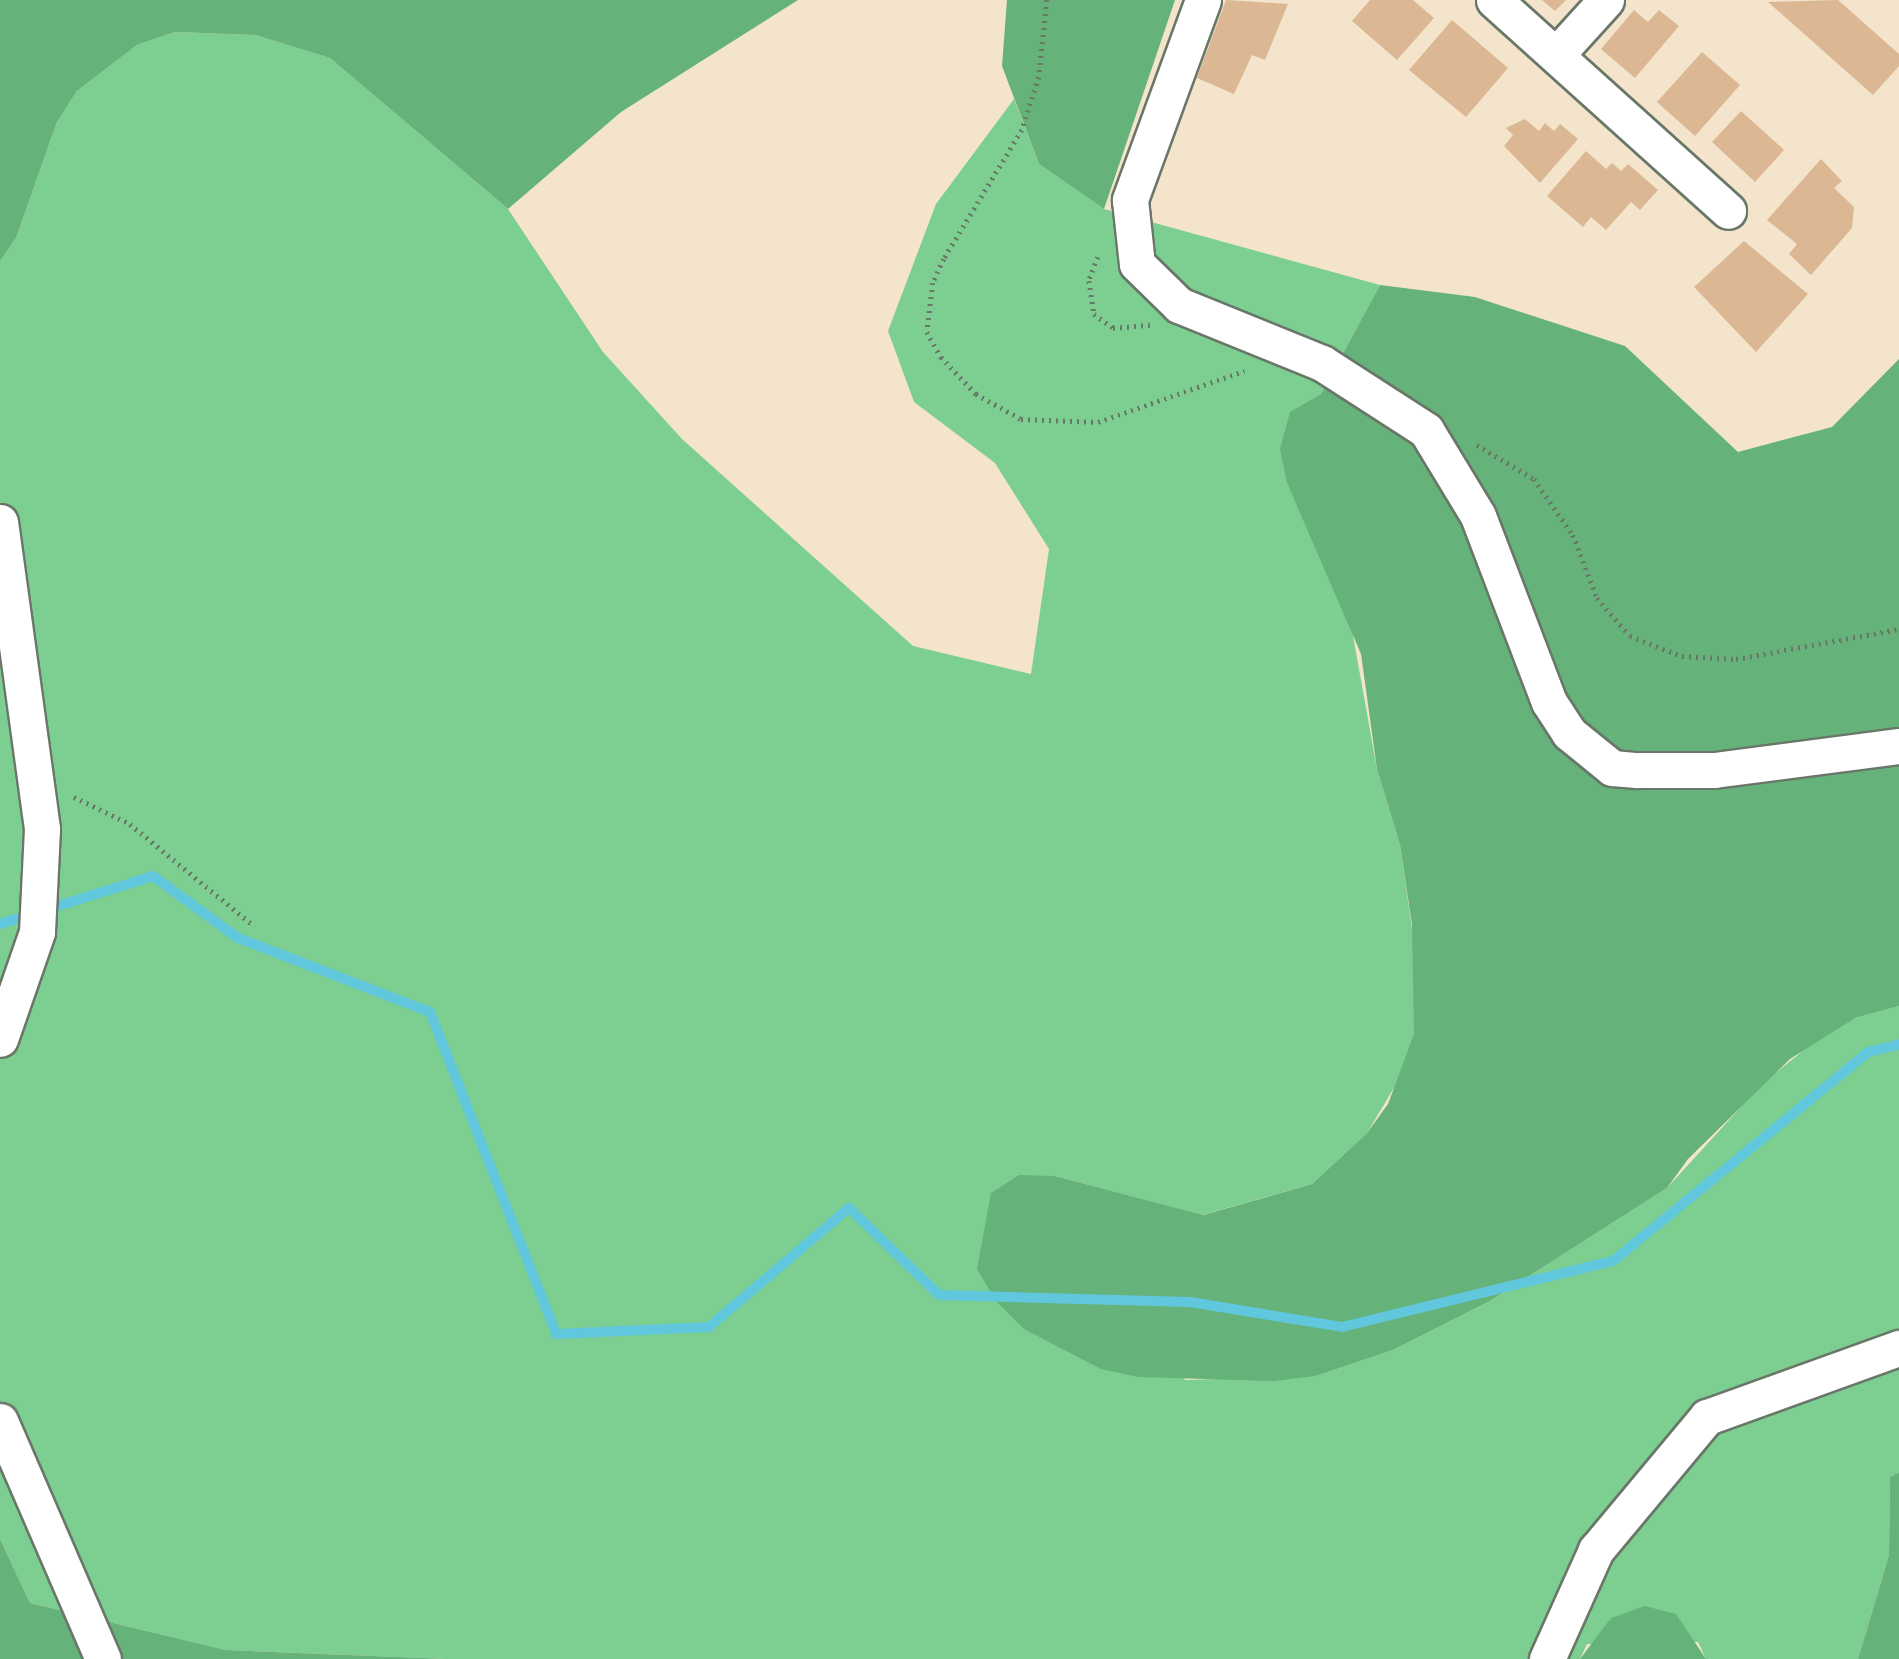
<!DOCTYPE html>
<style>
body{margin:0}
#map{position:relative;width:1899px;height:1659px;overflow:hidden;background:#f3e4cb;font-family:"EB Garamond",serif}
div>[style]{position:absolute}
.green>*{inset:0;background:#7dcf91}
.forest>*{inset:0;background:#66b27b}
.stream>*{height:10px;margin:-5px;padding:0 5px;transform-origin:5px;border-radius:5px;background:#60c7dd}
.building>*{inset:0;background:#dbb893}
.path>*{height:4.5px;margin-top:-2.25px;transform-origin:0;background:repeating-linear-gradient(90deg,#697769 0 2px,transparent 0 7px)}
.roads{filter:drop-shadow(2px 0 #697769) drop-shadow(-2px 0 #697769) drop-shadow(0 2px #697769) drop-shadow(0 -2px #697769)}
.street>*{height:35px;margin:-17.5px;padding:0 17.5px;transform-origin:17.5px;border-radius:17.5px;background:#fff}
span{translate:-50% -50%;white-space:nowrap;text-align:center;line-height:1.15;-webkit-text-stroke:5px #f7f3e8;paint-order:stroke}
</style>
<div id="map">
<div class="green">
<i style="clip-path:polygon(175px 32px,255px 35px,330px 58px,508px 209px,603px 352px,682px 439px,913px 646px,1031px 674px,1049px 549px,995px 463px,914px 402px,888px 331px,936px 204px,1014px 99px,1039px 164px,1104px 209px,1380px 285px,1321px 394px,1290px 413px,1287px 483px,1350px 619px,1377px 769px,1400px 845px,1417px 964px,1414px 1034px,1404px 1071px,1367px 1133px,1312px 1184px,1202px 1215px,1055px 1176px,1185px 1380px,1316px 1376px,1393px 1350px,1490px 1301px,1667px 1188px,1762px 1084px,1820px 1037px,1855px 1018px,1899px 1006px,1899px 1472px,1890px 1477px,1889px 1555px,1858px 1659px,1706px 1659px,1698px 1642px,1587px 1644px,1580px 1659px,448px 1659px,226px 1650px,30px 1603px,0 1539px,0 261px,16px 238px,57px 122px,77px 91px,137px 45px)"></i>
</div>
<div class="forest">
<i style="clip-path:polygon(0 0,798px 0,621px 112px,508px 209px,330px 58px,255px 35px,175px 32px,137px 45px,77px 91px,57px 122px,16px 238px,0 261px)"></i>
<i style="clip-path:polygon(1007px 0,1175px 0,1104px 209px,1039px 164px,1002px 66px)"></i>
<i style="clip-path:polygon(1380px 285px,1475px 297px,1625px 346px,1738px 452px,1832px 427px,1899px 359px,1899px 1006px,1855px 1018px,1790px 1059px,1688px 1159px,1667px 1188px,1490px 1301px,1393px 1350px,1316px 1376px,1274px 1381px,1138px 1377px,1101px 1369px,1024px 1329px,995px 1300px,977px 1269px,991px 1193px,1019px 1175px,1055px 1176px,1203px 1215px,1312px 1184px,1367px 1133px,1388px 1104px,1414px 1034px,1412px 925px,1400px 845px,1377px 769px,1361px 654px,1287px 483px,1280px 449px,1290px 412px,1321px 394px)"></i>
<i style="clip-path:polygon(1899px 1472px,1899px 1659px,1858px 1659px,1889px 1555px,1890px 1477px)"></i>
<i style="clip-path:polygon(0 1539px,30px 1603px,226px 1650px,448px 1659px,0 1659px)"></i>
<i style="clip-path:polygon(1645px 1606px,1676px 1614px,1706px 1659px,1580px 1659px,1611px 1618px)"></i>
</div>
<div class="stream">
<i style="left:0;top:924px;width:160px;rotate:-17.4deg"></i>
<i style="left:153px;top:876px;width:105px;rotate:36.1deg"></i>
<i style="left:238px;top:938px;width:206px;rotate:21.1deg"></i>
<i style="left:430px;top:1012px;width:346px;rotate:68.6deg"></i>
<i style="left:556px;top:1334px;width:153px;rotate:-2.6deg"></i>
<i style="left:709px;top:1327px;width:184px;rotate:-40.4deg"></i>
<i style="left:849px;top:1208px;width:125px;rotate:44deg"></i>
<i style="left:939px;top:1295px;width:251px;rotate:1.6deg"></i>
<i style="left:1190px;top:1302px;width:154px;rotate:9.3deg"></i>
<i style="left:1342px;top:1327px;width:279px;rotate:-13.7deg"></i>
<i style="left:1613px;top:1261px;width:330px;rotate:-39.3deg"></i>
<i style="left:1868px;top:1052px;width:32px;rotate:-14deg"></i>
</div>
<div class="building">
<i style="clip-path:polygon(1226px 0,1288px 4px,1265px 60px,1252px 55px,1234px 94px,1197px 78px)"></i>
<i style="clip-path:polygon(1370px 0,1413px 0,1434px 18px,1397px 60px,1352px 21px)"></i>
<i style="clip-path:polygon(1542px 0,1566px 0,1555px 11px)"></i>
<i style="clip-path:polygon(1838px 0,1899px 54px,1899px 66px,1873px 95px,1768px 2px)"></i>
<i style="clip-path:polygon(1634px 10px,1648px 22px,1659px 10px,1679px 26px,1635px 78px,1601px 49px)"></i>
<i style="clip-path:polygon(1452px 20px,1508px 68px,1466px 117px,1409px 70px)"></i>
<i style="clip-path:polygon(1702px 52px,1740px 85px,1695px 136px,1657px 102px)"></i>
<i style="clip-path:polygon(1741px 111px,1784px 150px,1755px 182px,1712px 142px)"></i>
<i style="clip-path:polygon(1525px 119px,1539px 131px,1545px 123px,1554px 131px,1560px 124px,1578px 139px,1540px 183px,1504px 146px,1513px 135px,1506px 128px)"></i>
<i style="clip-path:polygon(1586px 151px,1606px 169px,1612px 163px,1621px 171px,1628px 164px,1658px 190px,1640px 210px,1631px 202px,1606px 230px,1591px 217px,1583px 227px,1547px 196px)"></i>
<i style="clip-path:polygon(1821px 159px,1842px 181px,1834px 188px,1854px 207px,1852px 228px,1811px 275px,1789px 254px,1797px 244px,1767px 220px)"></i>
<i style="clip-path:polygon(1744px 241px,1808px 294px,1756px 352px,1694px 287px)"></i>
</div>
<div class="path">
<i style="left:1047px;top:0;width:77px;rotate:95.9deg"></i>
<i style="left:1039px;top:77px;width:56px;rotate:107.8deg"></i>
<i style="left:1022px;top:130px;width:151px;rotate:121.2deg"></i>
<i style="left:944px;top:259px;width:26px;rotate:115deg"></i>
<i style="left:933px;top:283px;width:49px;rotate:97deg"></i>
<i style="left:927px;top:332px;width:29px;rotate:61deg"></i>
<i style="left:941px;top:357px;width:51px;rotate:46.6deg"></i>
<i style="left:976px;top:394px;width:51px;rotate:29.1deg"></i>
<i style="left:1021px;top:419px;width:77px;rotate:2.2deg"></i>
<i style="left:1098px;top:422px;width:155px;rotate:-19.3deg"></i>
<i style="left:1098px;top:257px;width:26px;rotate:111deg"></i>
<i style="left:1089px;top:281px;width:33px;rotate:81deg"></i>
<i style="left:1094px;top:314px;width:24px;rotate:36deg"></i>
<i style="left:1113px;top:328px;width:37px;rotate:-5deg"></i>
<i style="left:1477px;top:445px;width:66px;rotate:30.8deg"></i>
<i style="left:1534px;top:479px;width:68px;rotate:55.1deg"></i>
<i style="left:1573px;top:535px;width:67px;rotate:69.1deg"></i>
<i style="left:1597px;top:598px;width:50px;rotate:49deg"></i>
<i style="left:1630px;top:636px;width:56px;rotate:21deg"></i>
<i style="left:1682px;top:656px;width:54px;rotate:3.2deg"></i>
<i style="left:1736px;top:659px;width:166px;rotate:-10.4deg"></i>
<i style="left:74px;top:797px;width:62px;rotate:25.7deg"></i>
<i style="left:130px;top:824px;width:161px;rotate:39.4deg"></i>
</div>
<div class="roads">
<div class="street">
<i style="left:1203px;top:0;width:213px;rotate:110.1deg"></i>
<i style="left:1130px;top:200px;width:64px;rotate:83.8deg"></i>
<i style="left:1137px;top:264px;width:59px;rotate:44.3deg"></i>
<i style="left:1179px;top:305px;width:154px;rotate:22.1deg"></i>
<i style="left:1322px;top:363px;width:124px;rotate:32.8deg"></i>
<i style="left:1426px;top:430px;width:100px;rotate:58.8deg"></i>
<i style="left:1478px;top:516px;width:199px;rotate:69.1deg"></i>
<i style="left:1549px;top:702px;width:37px;rotate:57deg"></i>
<i style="left:1569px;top:733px;width:55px;rotate:39.1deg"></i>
<i style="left:1612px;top:768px;width:25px;rotate:5deg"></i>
<i style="left:1637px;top:770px;width:77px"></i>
<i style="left:1714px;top:770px;width:187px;rotate:-7.4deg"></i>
<i style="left:1494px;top:0;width:315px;rotate:42deg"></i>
<i style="left:1557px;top:54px;width:73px;rotate:-47.8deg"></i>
<i style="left:0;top:522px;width:310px;rotate:82.2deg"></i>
<i style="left:42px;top:829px;width:103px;rotate:92.8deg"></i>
<i style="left:37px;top:932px;width:113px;rotate:109.1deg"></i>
<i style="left:0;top:1421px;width:259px;rotate:66.6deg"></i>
<i style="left:1547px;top:1659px;width:120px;rotate:-65.8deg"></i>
<i style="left:1596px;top:1550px;width:173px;rotate:-50.2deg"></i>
<i style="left:1707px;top:1417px;width:204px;rotate:-19.8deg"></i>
</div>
</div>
</div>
